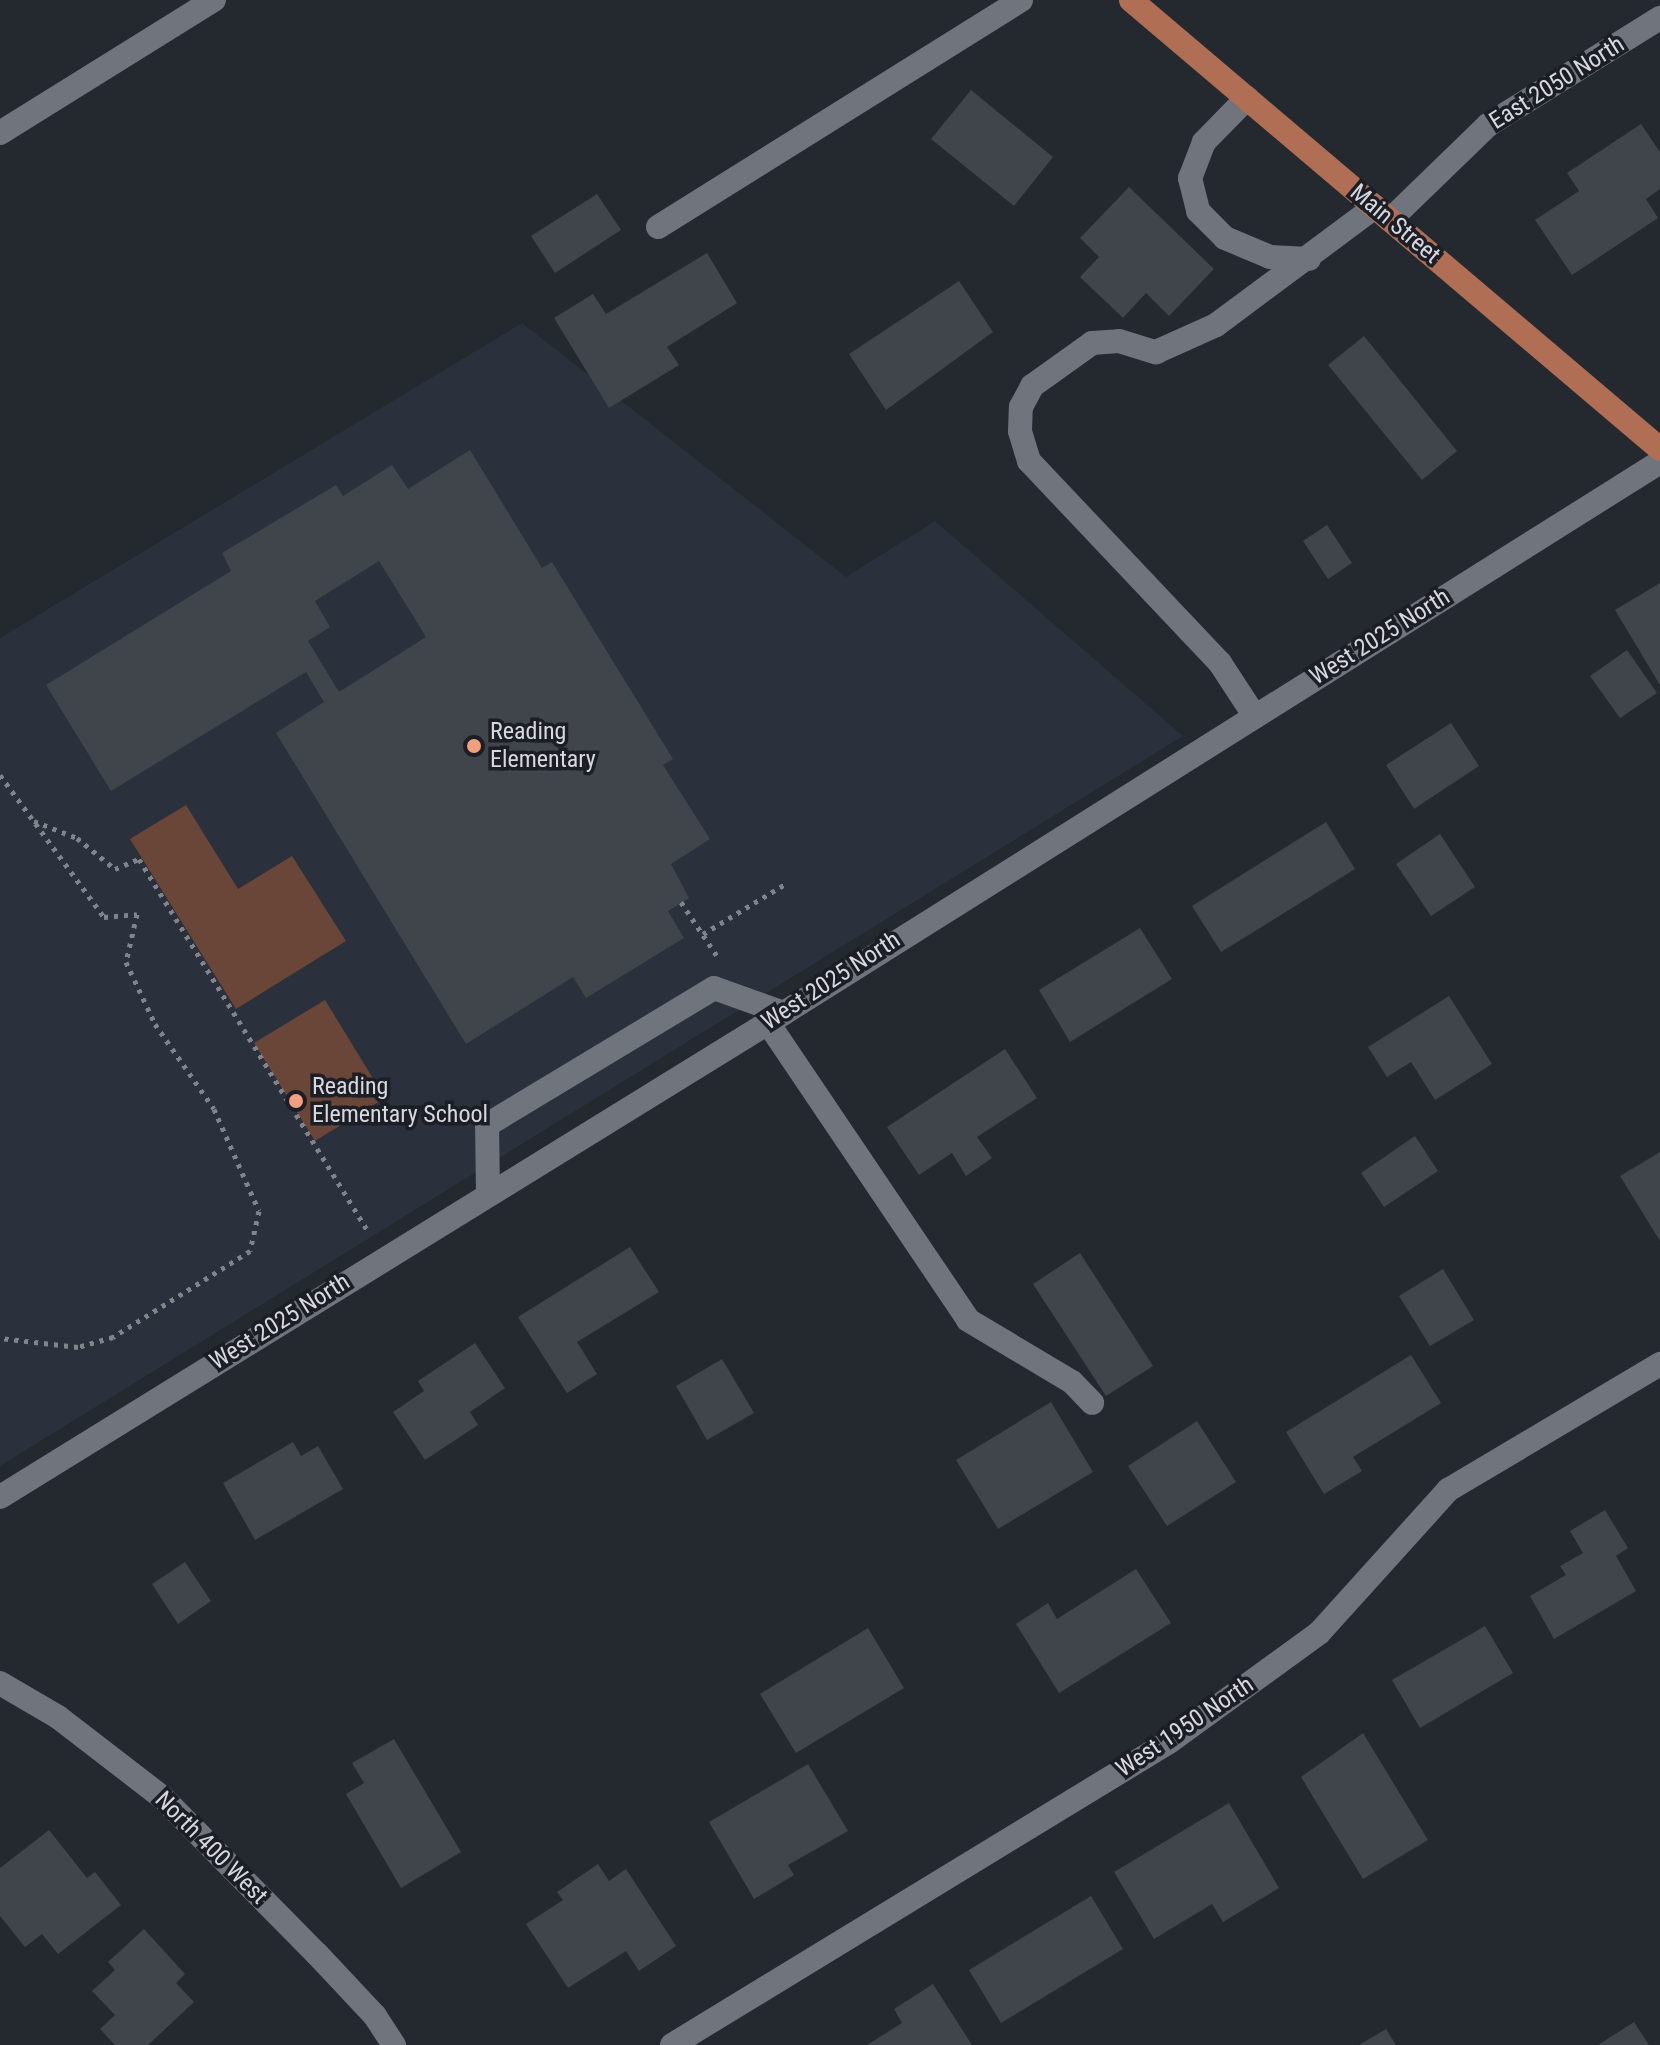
<!DOCTYPE html>
<style>
body{margin:0}
#map{position:relative;width:1660px;height:2045px;overflow:hidden;background:#24282f;font-family:"Roboto Condensed",sans-serif}
div>[style]{position:absolute}
.built>*{inset:0;background:#2a303c}
.green>*{inset:0;background:#6a4638}
.building>*{inset:0;background:#40444b}
.path>*{height:5px;margin-top:-2.5px;transform-origin:0;background:repeating-linear-gradient(90deg,#81848a 0 4px,transparent 0 10px)}
.minor>*{height:24px;margin:-12px;padding:0 12px;transform-origin:12px;border-radius:12px;background:#70747c}
.major>*{height:24px;margin:-12px;padding:0 12px;transform-origin:12px;border-radius:12px;background:#b06f54}
.dots>*{width:22px;height:22px;translate:-50% -50%;box-sizing:border-box;border:4px solid #1b1e25;border-radius:50%}
span{translate:-50% -50%;white-space:nowrap;text-align:center;line-height:1.15;-webkit-text-stroke:7px #1b1e25;paint-order:stroke}
.street-label{font-size:24px;color:#d7d9de}
.poi-label{font-size:24px;color:#d7d9de}
.left{translate:0 -50%;text-align:left}
</style>
<div id="map">
<div class="built">
<i style="clip-path:polygon(522px 323px,846px 577px,935px 521px,1183px 736px,0 1466px,0 638px)"></i>
</div>
<div class="green">
<i style="clip-path:polygon(186px 805px,238px 889px,292px 856px,346px 941px,236px 1009px,130px 839px)"></i>
<i style="clip-path:polygon(325px 1000px,385px 1098px,315px 1141px,254px 1043px)"></i>
</div>
<div class="building">
<i style="clip-path:polygon(971px 90px,1053px 157px,1014px 206px,931px 139px)"></i>
<i style="clip-path:polygon(1641px 124px,1660px 152px,1660px 189px,1646px 199px,1658px 218px,1572px 275px,1535px 220px,1579px 191px,1567px 173px)"></i>
<i style="clip-path:polygon(1129px 187px,1214px 269px,1169px 316px,1146px 293px,1123px 318px,1080px 277px,1099px 257px,1080px 238px)"></i>
<i style="clip-path:polygon(597px 194px,621px 230px,555px 273px,531px 236px)"></i>
<i style="clip-path:polygon(707px 253px,737px 303px,667px 347px,679px 365px,609px 408px,554px 318px,593px 294px,606px 314px)"></i>
<i style="clip-path:polygon(959px 281px,993px 332px,886px 410px,849px 354px)"></i>
<i style="clip-path:polygon(1364px 336px,1457px 451px,1422px 480px,1328px 365px)"></i>
<i style="clip-path:polygon(evenodd,470px 450px,542px 568px,552px 562px,673px 759px,663px 765px,710px 839px,671px 864px,689px 898px,668px 911px,684px 938px,586px 998px,573px 977px,466px 1044px,276px 733px,324px 702px,306px 672px,111px 791px,46px 685px,231px 571px,222px 553px,336px 485px,343px 496px,392px 465px,408px 489px,470px 450px,379px 561px,426px 637px,339px 692px,308px 641px,330px 627px,315px 601px,379px 561px)"></i>
<i style="clip-path:polygon(1327px 525px,1352px 563px,1328px 579px,1303px 541px)"></i>
<i style="clip-path:polygon(1660px 583px,1660px 685px,1615px 610px)"></i>
<i style="clip-path:polygon(1627px 650px,1657px 693px,1620px 718px,1590px 676px)"></i>
<i style="clip-path:polygon(1451px 723px,1479px 766px,1414px 809px,1386px 765px)"></i>
<i style="clip-path:polygon(1326px 822px,1355px 869px,1221px 952px,1192px 906px)"></i>
<i style="clip-path:polygon(1440px 834px,1475px 887px,1431px 916px,1396px 864px)"></i>
<i style="clip-path:polygon(1140px 928px,1172px 979px,1070px 1042px,1039px 990px)"></i>
<i style="clip-path:polygon(1449px 996px,1492px 1064px,1435px 1100px,1411px 1062px,1387px 1077px,1368px 1047px)"></i>
<i style="clip-path:polygon(1005px 1049px,1037px 1098px,977px 1137px,992px 1158px,966px 1176px,952px 1153px,919px 1175px,887px 1127px)"></i>
<i style="clip-path:polygon(1415px 1136px,1438px 1171px,1384px 1207px,1361px 1173px)"></i>
<i style="clip-path:polygon(1660px 1152px,1660px 1241px,1620px 1176px)"></i>
<i style="clip-path:polygon(630px 1247px,659px 1292px,577px 1342px,597px 1374px,567px 1393px,518px 1317px)"></i>
<i style="clip-path:polygon(1080px 1253px,1153px 1366px,1106px 1396px,1033px 1284px)"></i>
<i style="clip-path:polygon(1443px 1269px,1474px 1320px,1430px 1346px,1399px 1296px)"></i>
<i style="clip-path:polygon(475px 1343px,505px 1388px,470px 1412px,478px 1425px,425px 1460px,393px 1412px,424px 1391px,418px 1381px)"></i>
<i style="clip-path:polygon(1411px 1355px,1441px 1403px,1353px 1457px,1362px 1471px,1324px 1494px,1286px 1432px)"></i>
<i style="clip-path:polygon(722px 1359px,754px 1413px,707px 1440px,676px 1386px)"></i>
<i style="clip-path:polygon(1051px 1402px,1093px 1472px,998px 1529px,956px 1460px)"></i>
<i style="clip-path:polygon(1197px 1421px,1236px 1482px,1167px 1526px,1128px 1466px)"></i>
<i style="clip-path:polygon(293px 1442px,301px 1456px,318px 1446px,343px 1489px,255px 1540px,223px 1483px)"></i>
<i style="clip-path:polygon(1605px 1510px,1628px 1548px,1616px 1556px,1636px 1591px,1554px 1639px,1530px 1596px,1566px 1575px,1560px 1566px,1583px 1553px,1570px 1531px)"></i>
<i style="clip-path:polygon(185px 1562px,211px 1601px,178px 1624px,152px 1584px)"></i>
<i style="clip-path:polygon(1136px 1569px,1171px 1623px,1059px 1693px,1016px 1624px,1048px 1603px,1057px 1619px)"></i>
<i style="clip-path:polygon(1485px 1626px,1513px 1673px,1420px 1728px,1392px 1680px)"></i>
<i style="clip-path:polygon(868px 1628px,904px 1688px,796px 1753px,760px 1694px)"></i>
<i style="clip-path:polygon(1363px 1733px,1428px 1840px,1363px 1879px,1301px 1777px)"></i>
<i style="clip-path:polygon(394px 1739px,461px 1852px,401px 1888px,346px 1794px,364px 1783px,352px 1763px)"></i>
<i style="clip-path:polygon(808px 1764px,848px 1831px,788px 1865px,794px 1875px,754px 1899px,709px 1822px)"></i>
<i style="clip-path:polygon(1229px 1803px,1279px 1888px,1223px 1922px,1212px 1904px,1154px 1939px,1114px 1872px)"></i>
<i style="clip-path:polygon(49px 1830px,87px 1878px,95px 1872px,121px 1905px,58px 1954px,42px 1934px,25px 1947px,0 1916px,0 1868px)"></i>
<i style="clip-path:polygon(598px 1864px,609px 1881px,626px 1869px,676px 1946px,639px 1971px,626px 1951px,568px 1988px,526px 1924px,563px 1900px,557px 1892px)"></i>
<i style="clip-path:polygon(1091px 1896px,1123px 1949px,1001px 2023px,969px 1970px)"></i>
<i style="clip-path:polygon(144px 1929px,185px 1974px,176px 1983px,194px 2002px,148px 2045px,115px 2045px,100px 2029px,115px 2015px,92px 1991px,115px 1970px,108px 1962px)"></i>
<i style="clip-path:polygon(933px 1984px,972px 2045px,867px 2045px,902px 2023px,894px 2009px)"></i>
<i style="clip-path:polygon(1634px 2022px,1649px 2045px,1598px 2045px)"></i>
<i style="clip-path:polygon(1386px 2029px,1396px 2045px,1359px 2045px)"></i>
</div>
<div class="path">
<i style="left:0;top:775px;width:176px;rotate:53.8deg"></i>
<i style="left:104px;top:917px;width:33px;rotate:-5deg"></i>
<i style="left:137px;top:914px;width:49px;rotate:102.9deg"></i>
<i style="left:126px;top:962px;width:68px;rotate:64.9deg"></i>
<i style="left:155px;top:1024px;width:103px;rotate:55.2deg"></i>
<i style="left:214px;top:1109px;width:111px;rotate:66.2deg"></i>
<i style="left:259px;top:1211px;width:41px;rotate:102.7deg"></i>
<i style="left:250px;top:1251px;width:162px;rotate:147.9deg"></i>
<i style="left:113px;top:1337px;width:36px;rotate:164deg"></i>
<i style="left:78px;top:1347px;width:79px;rotate:-173.4deg"></i>
<i style="left:34px;top:821px;width:46px;rotate:21.6deg"></i>
<i style="left:77px;top:838px;width:49px;rotate:39.2deg"></i>
<i style="left:115px;top:869px;width:26px;rotate:-23deg"></i>
<i style="left:139px;top:859px;width:435px;rotate:58.4deg"></i>
<i style="left:681px;top:902px;width:69px;rotate:56.3deg"></i>
<i style="left:703px;top:934px;width:98px;rotate:-31.3deg"></i>
</div>
<div class="minor">
<i style="left:1247px;top:98px;width:62px;rotate:134.3deg"></i>
<i style="left:1204px;top:142px;width:39px;rotate:111deg"></i>
<i style="left:1190px;top:178px;width:34px;rotate:76deg"></i>
<i style="left:1198px;top:211px;width:38px;rotate:45deg"></i>
<i style="left:1225px;top:238px;width:49px;rotate:22.9deg"></i>
<i style="left:1270px;top:257px;width:39px;rotate:3deg"></i>
<i style="left:0;top:133px;width:252px;rotate:-31.9deg"></i>
<i style="left:1390px;top:220px;width:136px;rotate:-44.1deg"></i>
<i style="left:1488px;top:125px;width:203px;rotate:-31.9deg"></i>
<i style="left:658px;top:227px;width:428px;rotate:-32deg"></i>
<i style="left:1254px;top:715px;width:62px;rotate:-123.2deg"></i>
<i style="left:1220px;top:663px;width:278px;rotate:-133.4deg"></i>
<i style="left:1029px;top:461px;width:31px;rotate:-107deg"></i>
<i style="left:1020px;top:431px;width:24px;rotate:-88deg"></i>
<i style="left:1021px;top:407px;width:24px;rotate:-62deg"></i>
<i style="left:1032px;top:386px;width:74px;rotate:-35.6deg"></i>
<i style="left:1092px;top:343px;width:27px;rotate:-4deg"></i>
<i style="left:1119px;top:341px;width:39px;rotate:17deg"></i>
<i style="left:1156px;top:352px;width:66px;rotate:-24.2deg"></i>
<i style="left:1216px;top:325px;width:198px;rotate:-36.6deg"></i>
<i style="left:768px;top:1023px;width:358px;rotate:56deg"></i>
<i style="left:968px;top:1320px;width:121px;rotate:30.8deg"></i>
<i style="left:1072px;top:1382px;width:29px;rotate:46deg"></i>
<i style="left:488px;top:1193px;width:68px;rotate:-90.8deg"></i>
<i style="left:487px;top:1125px;width:265px;rotate:-31.1deg"></i>
<i style="left:714px;top:988px;width:74px;rotate:19.7deg"></i>
<i style="left:0;top:1497px;width:921px;rotate:-31.69deg"></i>
<i style="left:784px;top:1013px;width:1035px;rotate:-32.17deg"></i>
<i style="left:0;top:1683px;width:67px;rotate:30.4deg"></i>
<i style="left:58px;top:1717px;width:131px;rotate:37.6deg"></i>
<i style="left:162px;top:1797px;width:221px;rotate:45.4deg"></i>
<i style="left:317px;top:1954px;width:85px;rotate:46.9deg"></i>
<i style="left:375px;top:2016px;width:35px;rotate:57deg"></i>
<i style="left:672px;top:2045px;width:582px;rotate:-31.37deg"></i>
<i style="left:1169px;top:1742px;width:185px;rotate:-36deg"></i>
<i style="left:1319px;top:1633px;width:193px;rotate:-47.9deg"></i>
<i style="left:1448px;top:1490px;width:247px;rotate:-30.7deg"></i>
</div>
<div class="major">
<i style="left:1131px;top:0;width:694px;rotate:40.32deg"></i>
</div>
<div class="dots">
<i style="left:474px;top:746px;background:#f2a07f"></i>
<i style="left:296px;top:1101px;background:#f2a07f"></i>
</div>
<div class="street-label">
<span style="left:1557px;top:83px;rotate:-32deg">East 2050 North</span>
<span style="left:1395px;top:224px;rotate:40deg">Main Street</span>
<span style="left:1380px;top:637px;rotate:-32deg">West 2025 North</span>
<span style="left:831px;top:981px;rotate:-33deg">West 2025 North</span>
<span style="left:280px;top:1322px;rotate:-32deg">West 2025 North</span>
<span style="left:1185px;top:1727px;rotate:-34deg">West 1950 North</span>
<span style="left:211px;top:1848px;rotate:45deg">North 400 West</span>
</div>
<div class="poi-label">
<span class="left" style="left:490px;top:746px">Reading<br>Elementary</span>
<span class="left" style="left:312px;top:1101px">Reading<br>Elementary School</span>
</div>
</div>
